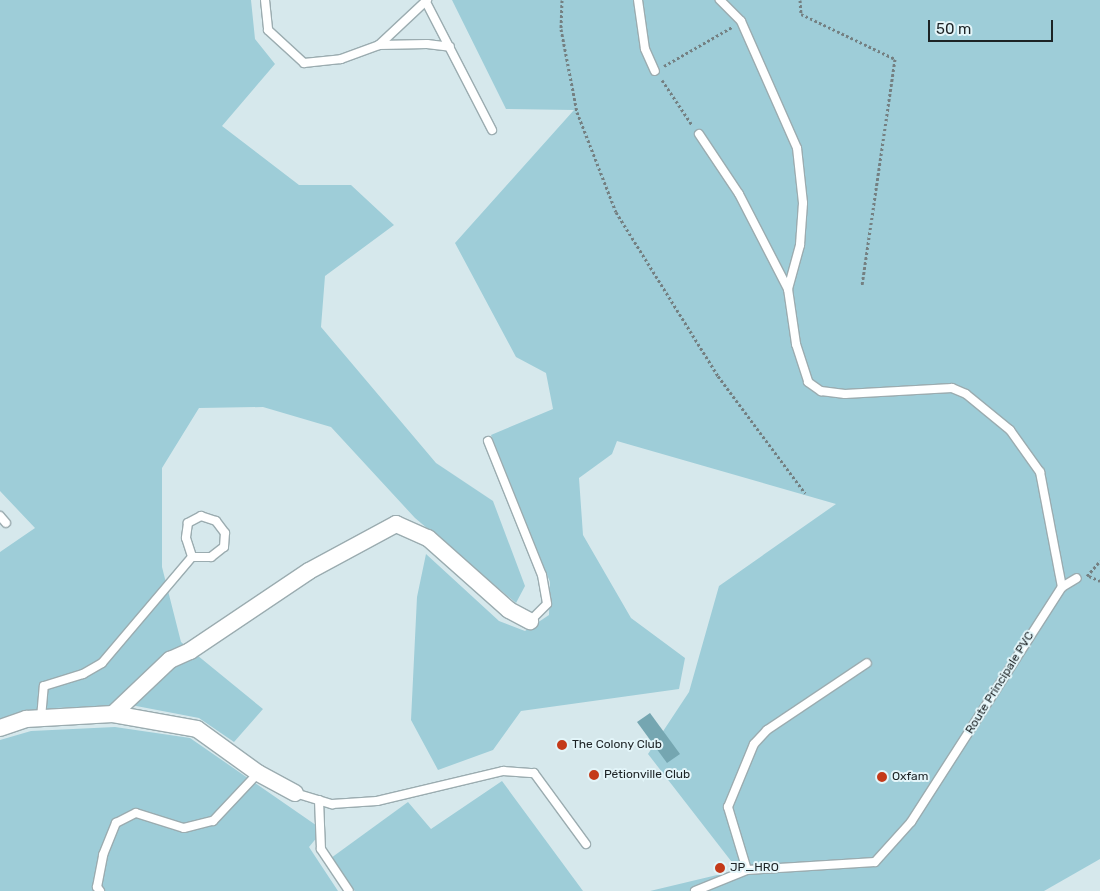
<!DOCTYPE html>
<meta charset="utf-8">
<style>
body{margin:0}
#map{position:relative;width:1100px;height:891px;overflow:hidden;background:#d6e8ec;font-family:Rubik,sans-serif}
div>[style]{position:absolute}
.green>*{inset:0;background:#9ecdd8}
.water>*{inset:0;background:#75a6b1}
.path>*{height:3px;margin-top:-1.5px;transform-origin:0;background:repeating-linear-gradient(90deg,#748082 0 2.5px,transparent 0 5px)}
.roads{filter:drop-shadow(1px 0 #9bacb0) drop-shadow(-1px 0 #9bacb0) drop-shadow(0 1px #9bacb0) drop-shadow(0 -1px #9bacb0)}
.lane>*{height:8px;margin:-4px;padding:0 4px;transform-origin:4px;border-radius:4px;background:#fff}
.street>*{height:16px;margin:-8px;padding:0 8px;transform-origin:8px;border-radius:8px;background:#fff}
.dots>*{width:14px;height:14px;translate:-50% -50%;box-sizing:border-box;border:2px solid #e3f5f9;border-radius:50%}
span{translate:-50% -50%;white-space:nowrap;text-align:center;line-height:1.15;-webkit-text-stroke:4px #e3f5f9;paint-order:stroke}
.street-label{font-size:12px;color:#1d2325}
.poi-label{font-size:12px;color:#1d2325}
.left{translate:0 -50%;text-align:left}
.scale{position:absolute;left:928px;top:20px;width:125px;height:22px;box-sizing:border-box;border:2px solid #1d2325;border-top:0;padding-left:6px;font-size:15px;line-height:18px;white-space:nowrap;color:#1d2325;-webkit-text-stroke:4px #e3f5f9;paint-order:stroke}
</style>
<div id="map">
<div class="green">
<i style="clip-path:polygon(0 0,251px 0,255px 39px,275px 64px,222px 126px,299px 185px,351px 185px,394px 225px,325px 276px,321px 327px,436px 463px,493px 501px,525px 586px,516px 603px,415px 518px,331px 427px,263px 407px,199px 408px,162px 468px,162px 567px,181px 642px,263px 709px,234px 742px,199px 718px,131px 705px,55px 708px,0 720px,0 552px,35px 528px,0 491px)"></i>
<i style="clip-path:polygon(452px 0,1100px 0,1100px 859px,1044px 891px,650px 891px,738px 870px,648px 754px,689px 692px,719px 586px,836px 504px,617px 441px,612px 454px,579px 478px,583px 535px,631px 618px,685px 658px,679px 689px,521px 711px,493px 750px,438px 770px,411px 720px,417px 597px,426px 554px,499px 621px,525px 631px,549px 615px,550px 582px,491px 435px,553px 409px,546px 373px,516px 357px,455px 243px,574px 110px,506px 109px)"></i>
<i style="clip-path:polygon(115px 727px,190px 738px,323px 830px,309px 847px,338px 891px,0 891px,0 740px,31px 731px)"></i>
<i style="clip-path:polygon(502px 781px,583px 891px,355px 891px,331px 858px,408px 802px,431px 829px)"></i>
</div>
<div class="water">
<i style="clip-path:polygon(650px 713px,680px 754px,667px 763px,637px 722px)"></i>
</div>
<div class="path">
<i style="left:562px;top:0;width:29px;rotate:92deg"></i>
<i style="left:561px;top:29px;width:85px;rotate:79.1deg"></i>
<i style="left:577px;top:112px;width:107px;rotate:68.7deg"></i>
<i style="left:616px;top:212px;width:193px;rotate:58.1deg"></i>
<i style="left:718px;top:376px;width:146px;rotate:53.4deg"></i>
<i style="left:800px;top:0;width:14px;rotate:86deg"></i>
<i style="left:801px;top:14px;width:104px;rotate:25.6deg"></i>
<i style="left:895px;top:59px;width:229px;rotate:98.3deg"></i>
<i style="left:664px;top:66px;width:78px;rotate:-29.8deg"></i>
<i style="left:662px;top:80px;width:54px;rotate:56.3deg"></i>
<i style="left:1087px;top:576px;width:20px;rotate:-49deg"></i>
<i style="left:1089px;top:576px;width:12px;rotate:24deg"></i>
</div>
<div class="roads">
<div class="lane">
<i style="left:265px;top:0;width:30px;rotate:84deg"></i>
<i style="left:268px;top:30px;width:49px;rotate:42.5deg"></i>
<i style="left:304px;top:63px;width:37px;rotate:-6deg"></i>
<i style="left:341px;top:59px;width:40px;rotate:-20.2deg"></i>
<i style="left:379px;top:45px;width:66px;rotate:-43.2deg"></i>
<i style="left:638px;top:0;width:49px;rotate:81.9deg"></i>
<i style="left:645px;top:49px;width:24px;rotate:66deg"></i>
<i style="left:426px;top:2px;width:144px;rotate:62.7deg"></i>
<i style="left:379px;top:45px;width:48px;rotate:-1.2deg"></i>
<i style="left:427px;top:44px;width:23px;rotate:7deg"></i>
<i style="left:699px;top:134px;width:72px;rotate:56.3deg"></i>
<i style="left:739px;top:194px;width:107px;rotate:62.7deg"></i>
<i style="left:788px;top:289px;width:46px;rotate:-74.7deg"></i>
<i style="left:800px;top:245px;width:42px;rotate:-85.9deg"></i>
<i style="left:803px;top:203px;width:55px;rotate:-96.2deg"></i>
<i style="left:797px;top:148px;width:139px;rotate:-113.8deg"></i>
<i style="left:741px;top:21px;width:30px;rotate:-135deg"></i>
<i style="left:788px;top:289px;width:56px;rotate:81.7deg"></i>
<i style="left:796px;top:344px;width:40px;rotate:72deg"></i>
<i style="left:808px;top:382px;width:16px;rotate:35deg"></i>
<i style="left:821px;top:391px;width:24px;rotate:7deg"></i>
<i style="left:845px;top:394px;width:107px;rotate:-3.2deg"></i>
<i style="left:952px;top:388px;width:15px;rotate:23deg"></i>
<i style="left:966px;top:394px;width:57px;rotate:39.3deg"></i>
<i style="left:1010px;top:430px;width:52px;rotate:54.5deg"></i>
<i style="left:1040px;top:472px;width:117px;rotate:79.2deg"></i>
<i style="left:488px;top:441px;width:144px;rotate:68.1deg"></i>
<i style="left:542px;top:575px;width:29px;rotate:80deg"></i>
<i style="left:547px;top:604px;width:24px;rotate:135deg"></i>
<i style="left:0;top:516px;width:9px;rotate:49deg"></i>
<i style="left:41px;top:718px;width:32px;rotate:-85deg"></i>
<i style="left:44px;top:686px;width:41px;rotate:-17.1deg"></i>
<i style="left:83px;top:674px;width:22px;rotate:-30deg"></i>
<i style="left:102px;top:663px;width:139px;rotate:-49.7deg"></i>
<i style="left:192px;top:557px;width:19px"></i>
<i style="left:211px;top:557px;width:16px;rotate:-38deg"></i>
<i style="left:224px;top:547px;width:14px;rotate:-86deg"></i>
<i style="left:225px;top:533px;width:15px;rotate:-127deg"></i>
<i style="left:216px;top:521px;width:16px;rotate:-162deg"></i>
<i style="left:201px;top:516px;width:15px;rotate:152deg"></i>
<i style="left:188px;top:523px;width:15px;rotate:98deg"></i>
<i style="left:186px;top:538px;width:20px;rotate:72deg"></i>
<i style="left:295px;top:793px;width:39px;rotate:17deg"></i>
<i style="left:332px;top:804px;width:45px;rotate:-3.8deg"></i>
<i style="left:377px;top:801px;width:130px;rotate:-13.4deg"></i>
<i style="left:503px;top:771px;width:31px;rotate:4deg"></i>
<i style="left:534px;top:773px;width:88px;rotate:53.8deg"></i>
<i style="left:319px;top:800px;width:49px;rotate:87.7deg"></i>
<i style="left:321px;top:849px;width:50px;rotate:56.3deg"></i>
<i style="left:747px;top:870px;width:66px;rotate:-106.8deg"></i>
<i style="left:728px;top:807px;width:68px;rotate:-67.6deg"></i>
<i style="left:754px;top:744px;width:19px;rotate:-47deg"></i>
<i style="left:767px;top:730px;width:120px;rotate:-33.8deg"></i>
<i style="left:100px;top:891px;width:5px;rotate:-127deg"></i>
<i style="left:97px;top:887px;width:33px;rotate:-79deg"></i>
<i style="left:103px;top:855px;width:35px;rotate:-68deg"></i>
<i style="left:116px;top:823px;width:22px;rotate:-27deg"></i>
<i style="left:136px;top:813px;width:50px;rotate:17.4deg"></i>
<i style="left:184px;top:828px;width:30px;rotate:-14deg"></i>
<i style="left:213px;top:821px;width:66px;rotate:-46.8deg"></i>
<i style="left:695px;top:891px;width:56px;rotate:-22deg"></i>
<i style="left:747px;top:870px;width:128px;rotate:-3.6deg"></i>
<i style="left:875px;top:862px;width:54px;rotate:-48deg"></i>
<i style="left:911px;top:822px;width:279px;rotate:-57.3deg"></i>
<i style="left:1062px;top:587px;width:17px;rotate:-31deg"></i>
</div>
<div class="street">
<i style="left:113px;top:714px;width:79px;rotate:-43.5deg"></i>
<i style="left:170px;top:660px;width:22px;rotate:-24deg"></i>
<i style="left:190px;top:651px;width:143px;rotate:-33.9deg"></i>
<i style="left:309px;top:571px;width:99px;rotate:-28.4deg"></i>
<i style="left:396px;top:524px;width:35px;rotate:24deg"></i>
<i style="left:428px;top:538px;width:108px;rotate:41.6deg"></i>
<i style="left:509px;top:610px;width:24px;rotate:28deg"></i>
<i style="left:0;top:728px;width:28px;rotate:-19deg"></i>
<i style="left:26px;top:719px;width:87px;rotate:-3.3deg"></i>
<i style="left:113px;top:714px;width:85px;rotate:10.1deg"></i>
<i style="left:197px;top:729px;width:75px;rotate:35.8deg"></i>
<i style="left:258px;top:773px;width:42px;rotate:28.4deg"></i>
</div>
</div>
<div class="dots">
<i style="left:562px;top:745px;background:#c43a19"></i>
<i style="left:594px;top:775px;background:#c43a19"></i>
<i style="left:882px;top:777px;background:#c43a19"></i>
<i style="left:720px;top:868px;background:#c43a19"></i>
</div>
<div class="street-label">
<span style="left:1000px;top:683px;rotate:-58deg">Route Principale PVC</span>
</div>
<div class="poi-label">
<span class="left" style="left:572px;top:745px">The Colony Club</span>
<span class="left" style="left:604px;top:775px">Pétionville Club</span>
<span class="left" style="left:892px;top:777px">Oxfam</span>
<span class="left" style="left:730px;top:868px">JP_HRO</span>
</div>
<div class="scale">50 m</div>
</div>
